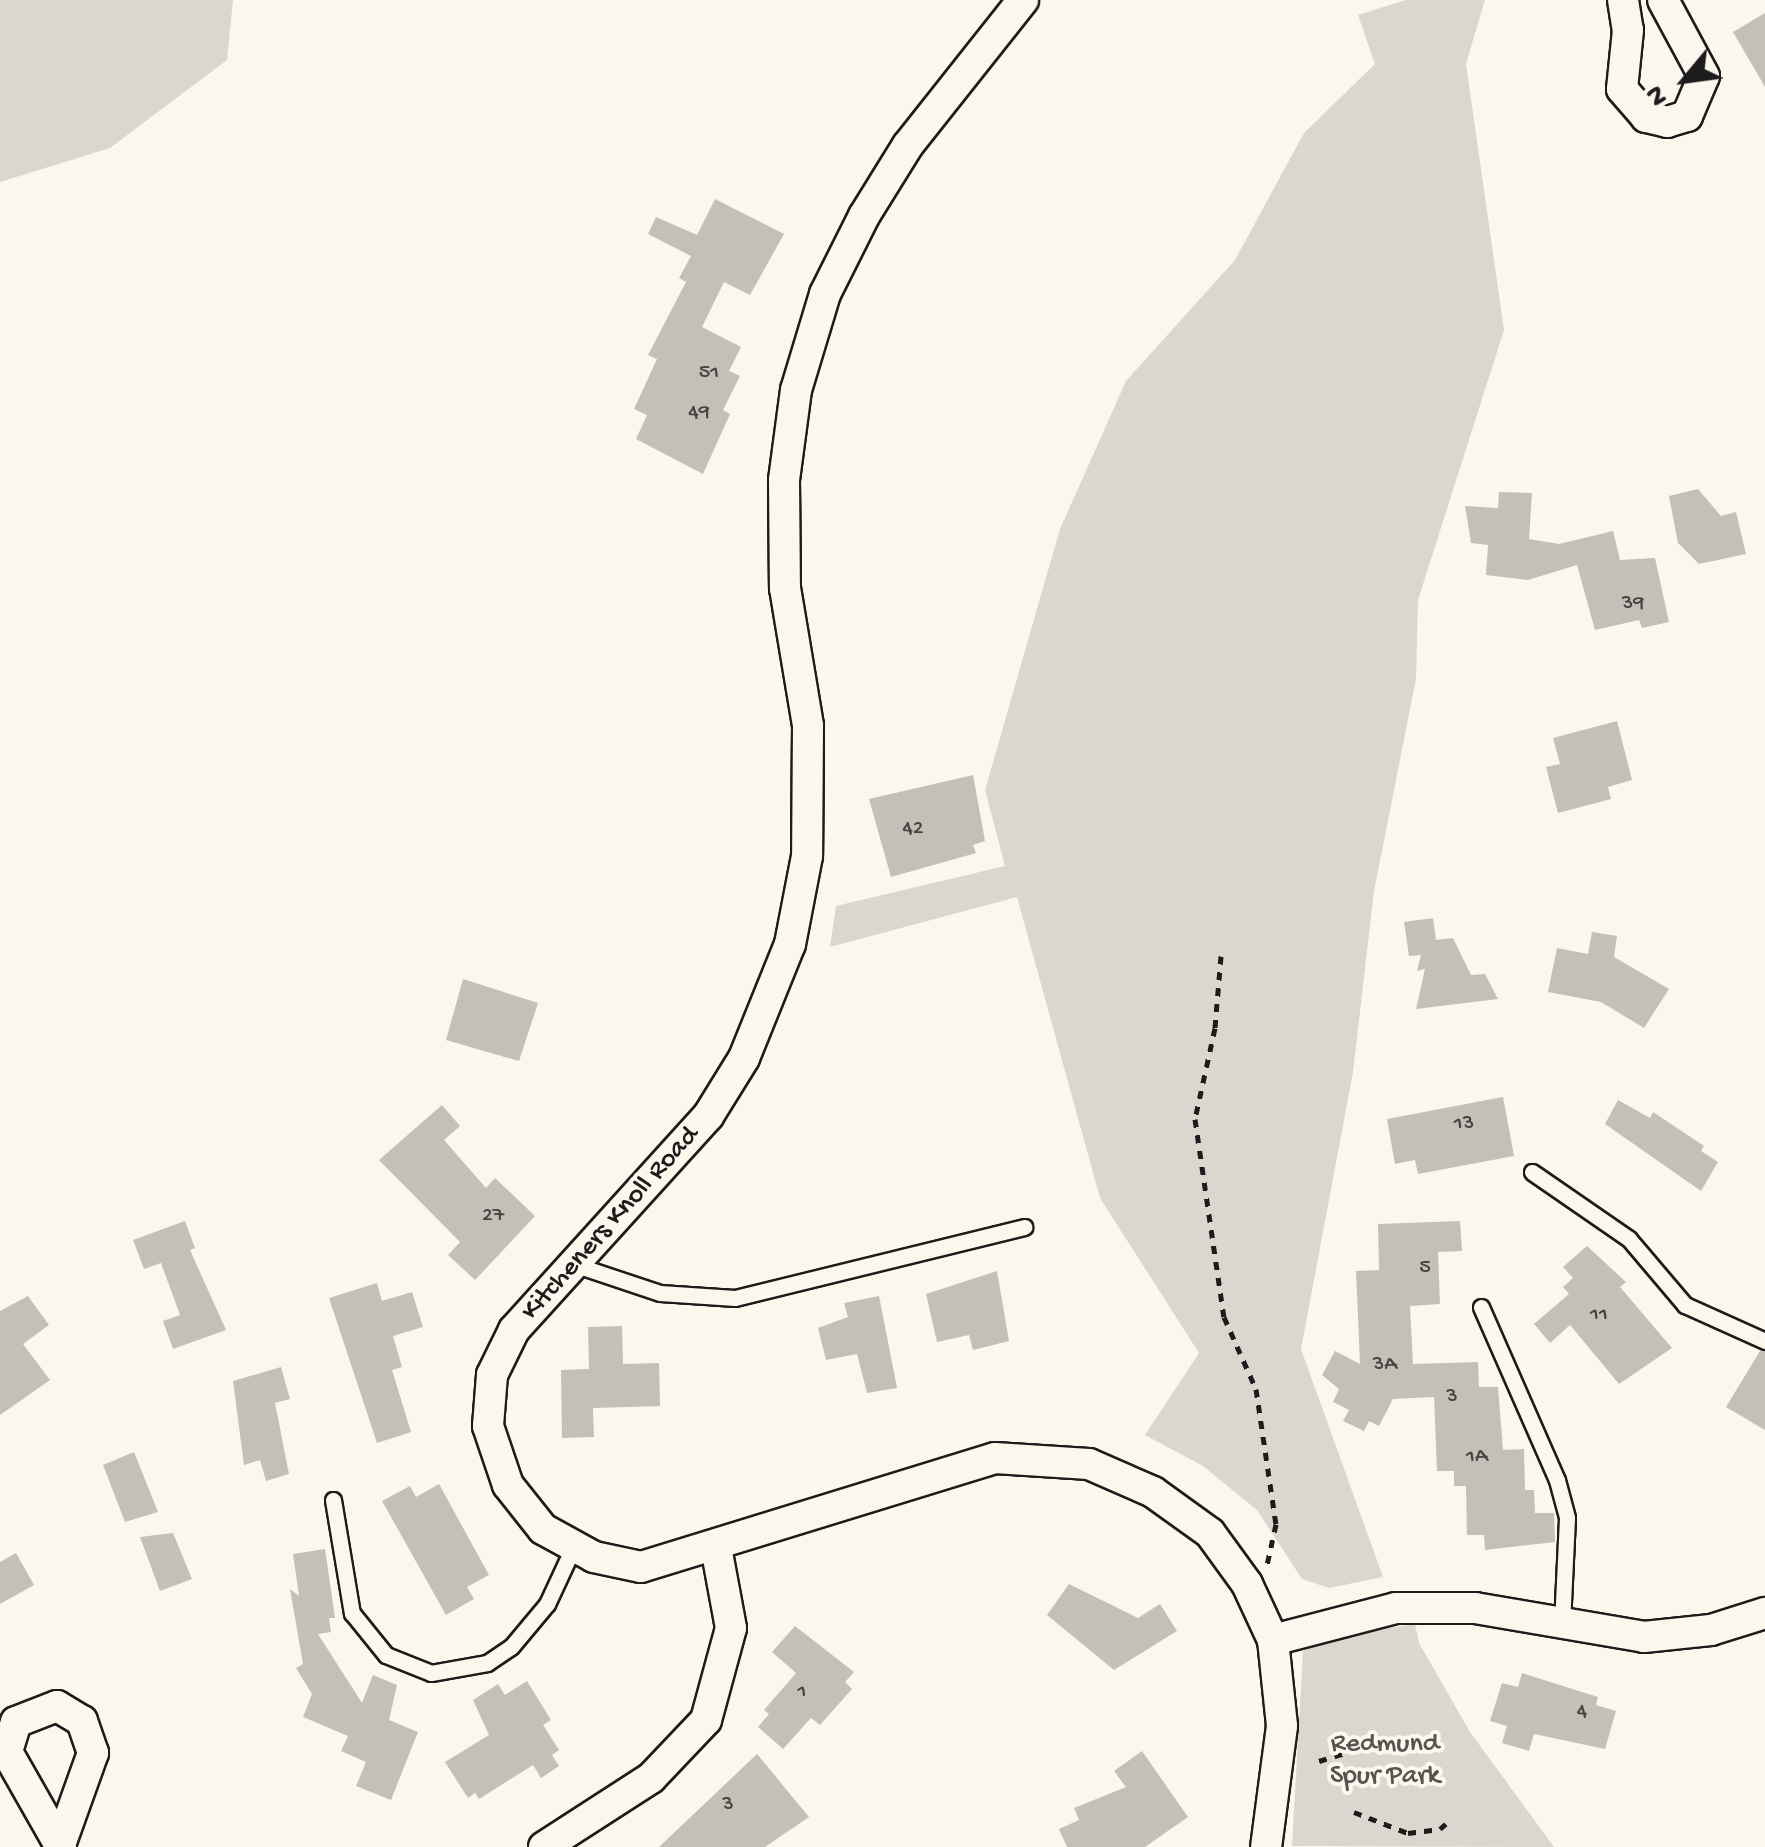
<!DOCTYPE html>
<style>
body{margin:0}
#map{position:relative;width:1765px;height:1847px;overflow:hidden;background:#fbf7ec;font-family:"Gochi Hand",sans-serif}
div>[style]{position:absolute}
.green>*{inset:0;background:#dad7ce}
.building>*{inset:0;background:#c3c0b8}
.path>*{height:5px;margin-top:-2.5px;transform-origin:0;background:repeating-linear-gradient(90deg,#1c1c1c 0 8px,transparent 0 16px)}
.roads{filter:drop-shadow(2px 0 #1c1c1c) drop-shadow(-2px 0 #1c1c1c) drop-shadow(0 2px #1c1c1c) drop-shadow(0 -2px #1c1c1c)}
.lane>*{height:15px;margin:-7.5px;padding:0 7.5px;transform-origin:7.5px;border-radius:7.5px;background:#fbf7ec}
.street>*{height:30px;margin:-15px;padding:0 15px;transform-origin:15px;border-radius:15px;background:#fbf7ec}
span{translate:-50% -50%;white-space:nowrap;text-align:center;line-height:1.15;-webkit-text-stroke:8px #fbf7ec;paint-order:stroke}
.number-label{font-size:22px;color:#464543}
.number-label span{-webkit-text-stroke-width:0}
.street-label{font-size:28px;color:#1c1c1c}
.park-label{font-size:28px;color:#555451}
.north{position:absolute;left:1635px;top:30px;width:100px;height:100px;-webkit-text-stroke:8px #fbf7ec;paint-order:stroke;rotate:241deg;font-size:28px;font-weight:700;line-height:40px;text-align:center;color:#1c1c1c}
.north::after{content:'';display:block;margin:auto;width:35px;height:45px;background:#1c1c1c;clip-path:polygon(50% 0,100% 100%,50% 72%,0 100%)}
</style>
<div id="map">
<div class="green">
<i style="clip-path:polygon(0 0,233px 0,227px 60px,110px 148px,0 182px)"></i>
<i style="clip-path:polygon(1406px 0,1485px 0,1466px 64px,1504px 330px,1418px 600px,1416px 679px,1374px 891px,1353px 1072px,1301px 1349px,1383px 1577px,1329px 1588px,1302px 1579px,1257px 1510px,1203px 1466px,1145px 1435px,1199px 1353px,1100px 1198px,1017px 897px,830px 947px,836px 906px,1005px 866px,985px 790px,1060px 529px,1126px 381px,1235px 260px,1304px 133px,1375px 64px,1358px 15px)"></i>
<i style="clip-path:polygon(1415px 1624px,1419px 1643px,1470px 1732px,1554px 1847px,1292px 1846px,1303px 1651px,1350px 1634px)"></i>
</div>
<div class="building">
<i style="clip-path:polygon(1765px 13px,1765px 87px,1733px 32px)"></i>
<i style="clip-path:polygon(715px 199px,784px 234px,750px 295px,724px 282px,702px 327px,741px 347px,729px 371px,740px 376px,723px 410px,730px 414px,703px 474px,636px 439px,647px 415px,634px 409px,657px 359px,648px 355px,686px 282px,679px 278px,691px 256px,648px 234px,656px 217px,697px 235px)"></i>
<i style="clip-path:polygon(1698px 489px,1721px 516px,1736px 512px,1746px 554px,1699px 564px,1678px 543px,1669px 496px)"></i>
<i style="clip-path:polygon(1499px 492px,1532px 493px,1529px 539px,1559px 544px,1613px 531px,1620px 560px,1655px 558px,1669px 622px,1642px 628px,1639px 620px,1595px 630px,1577px 565px,1528px 580px,1486px 575px,1488px 545px,1471px 543px,1465px 506px,1498px 508px)"></i>
<i style="clip-path:polygon(1617px 721px,1632px 780px,1608px 787px,1611px 799px,1558px 813px,1546px 767px,1560px 764px,1553px 738px)"></i>
<i style="clip-path:polygon(973px 775px,985px 841px,973px 845px,976px 853px,891px 877px,869px 799px)"></i>
<i style="clip-path:polygon(1433px 918px,1436px 940px,1453px 938px,1471px 975px,1485px 974px,1498px 999px,1416px 1009px,1425px 969px,1417px 971px,1421px 955px,1409px 956px,1404px 922px)"></i>
<i style="clip-path:polygon(1592px 932px,1617px 936px,1614px 957px,1669px 989px,1644px 1028px,1601px 1002px,1548px 992px,1557px 948px,1588px 954px)"></i>
<i style="clip-path:polygon(463px 979px,538px 1003px,519px 1061px,446px 1040px)"></i>
<i style="clip-path:polygon(1503px 1097px,1514px 1156px,1418px 1174px,1415px 1160px,1395px 1164px,1387px 1119px)"></i>
<i style="clip-path:polygon(1618px 1100px,1650px 1118px,1653px 1112px,1704px 1146px,1701px 1151px,1718px 1162px,1701px 1191px,1605px 1124px)"></i>
<i style="clip-path:polygon(442px 1105px,460px 1126px,444px 1140px,486px 1188px,495px 1178px,535px 1216px,475px 1280px,448px 1255px,460px 1242px,379px 1160px)"></i>
<i style="clip-path:polygon(185px 1221px,195px 1248px,190px 1250px,226px 1330px,173px 1349px,163px 1321px,180px 1315px,161px 1263px,144px 1269px,133px 1240px)"></i>
<i style="clip-path:polygon(1460px 1221px,1462px 1251px,1438px 1252px,1440px 1304px,1410px 1306px,1413px 1364px,1478px 1362px,1479px 1387px,1498px 1387px,1503px 1450px,1524px 1449px,1525px 1490px,1534px 1490px,1535px 1513px,1554px 1513px,1555px 1542px,1485px 1550px,1484px 1535px,1467px 1535px,1466px 1486px,1454px 1486px,1454px 1471px,1437px 1471px,1434px 1397px,1393px 1399px,1379px 1426px,1369px 1421px,1364px 1431px,1343px 1421px,1349px 1410px,1333px 1402px,1339px 1389px,1322px 1375px,1335px 1351px,1360px 1364px,1356px 1271px,1379px 1270px,1378px 1224px)"></i>
<i style="clip-path:polygon(1587px 1246px,1626px 1282px,1620px 1287px,1672px 1348px,1619px 1384px,1570px 1325px,1550px 1343px,1534px 1324px,1569px 1294px,1563px 1287px,1573px 1278px,1563px 1267px)"></i>
<i style="clip-path:polygon(997px 1271px,1009px 1341px,973px 1350px,969px 1335px,937px 1342px,926px 1294px)"></i>
<i style="clip-path:polygon(377px 1283px,382px 1301px,412px 1292px,423px 1327px,393px 1336px,402px 1367px,392px 1370px,411px 1432px,377px 1443px,329px 1298px)"></i>
<i style="clip-path:polygon(28px 1296px,49px 1325px,23px 1344px,50px 1380px,0 1415px,0 1311px)"></i>
<i style="clip-path:polygon(879px 1296px,897px 1388px,867px 1393px,857px 1354px,826px 1360px,818px 1328px,848px 1317px,844px 1303px)"></i>
<i style="clip-path:polygon(622px 1326px,623px 1364px,659px 1363px,660px 1406px,593px 1408px,594px 1437px,562px 1438px,561px 1370px,589px 1369px,588px 1327px)"></i>
<i style="clip-path:polygon(1760px 1351px,1765px 1352px,1765px 1430px,1726px 1407px)"></i>
<i style="clip-path:polygon(281px 1367px,290px 1399px,275px 1403px,289px 1474px,266px 1481px,260px 1460px,244px 1465px,233px 1381px)"></i>
<i style="clip-path:polygon(134px 1452px,158px 1512px,125px 1522px,103px 1465px)"></i>
<i style="clip-path:polygon(439px 1484px,489px 1575px,467px 1587px,474px 1599px,446px 1615px,382px 1501px,410px 1486px,416px 1497px)"></i>
<i style="clip-path:polygon(173px 1533px,192px 1579px,160px 1591px,140px 1537px)"></i>
<i style="clip-path:polygon(325px 1549px,335px 1618px,329px 1618px,331px 1632px,318px 1634px,362px 1703px,373px 1675px,397px 1685px,389px 1720px,418px 1732px,391px 1800px,356px 1786px,366px 1762px,341px 1751px,348px 1736px,303px 1717px,312px 1694px,296px 1668px,303px 1664px,290px 1589px,299px 1596px,293px 1554px)"></i>
<i style="clip-path:polygon(16px 1553px,34px 1585px,0 1604px,0 1562px)"></i>
<i style="clip-path:polygon(1069px 1584px,1138px 1618px,1160px 1604px,1177px 1631px,1114px 1670px,1047px 1615px)"></i>
<i style="clip-path:polygon(795px 1626px,854px 1672px,845px 1682px,852px 1689px,820px 1725px,811px 1718px,783px 1749px,758px 1727px,769px 1714px,764px 1710px,796px 1673px,772px 1652px)"></i>
<i style="clip-path:polygon(1522px 1673px,1598px 1697px,1596px 1705px,1616px 1711px,1605px 1749px,1534px 1734px,1529px 1751px,1502px 1743px,1507px 1726px,1490px 1721px,1502px 1683px,1518px 1687px)"></i>
<i style="clip-path:polygon(527px 1681px,551px 1720px,543px 1725px,559px 1750px,552px 1755px,559px 1766px,541px 1778px,533px 1765px,479px 1799px,475px 1793px,468px 1798px,445px 1762px,489px 1735px,473px 1700px,498px 1684px,505px 1695px)"></i>
<i style="clip-path:polygon(1142px 1751px,1188px 1817px,1145px 1847px,1067px 1847px,1059px 1829px,1079px 1820px,1074px 1808px,1126px 1787px,1114px 1771px)"></i>
<i style="clip-path:polygon(757px 1754px,809px 1817px,765px 1847px,659px 1847px)"></i>
</div>
<div class="path">
<i style="left:1221px;top:956px;width:72px;rotate:94.8deg"></i>
<i style="left:1215px;top:1028px;width:93px;rotate:102.4deg"></i>
<i style="left:1195px;top:1119px;width:200px;rotate:81.7deg"></i>
<i style="left:1224px;top:1317px;width:79px;rotate:66deg"></i>
<i style="left:1256px;top:1389px;width:136px;rotate:81.6deg"></i>
<i style="left:1276px;top:1524px;width:42px;rotate:102.4deg"></i>
<i style="left:1319px;top:1761px;width:30px;rotate:-17deg"></i>
<i style="left:1354px;top:1812px;width:58px;rotate:21.3deg"></i>
<i style="left:1408px;top:1833px;width:32px;rotate:-7deg"></i>
<i style="left:1440px;top:1829px;width:12px;rotate:-42deg"></i>
</div>
<div class="roads">
<div class="lane">
<i style="left:1532px;top:1172px;width:118px;rotate:34.6deg"></i>
<i style="left:1629px;top:1239px;width:87px;rotate:49.7deg"></i>
<i style="left:1685px;top:1305px;width:88px;rotate:24.2deg"></i>
<i style="left:573px;top:1264px;width:92px;rotate:18.4deg"></i>
<i style="left:660px;top:1293px;width:75px;rotate:3.8deg"></i>
<i style="left:735px;top:1298px;width:298px;rotate:-13.8deg"></i>
<i style="left:1481px;top:1307px;width:189px;rotate:66.3deg"></i>
<i style="left:1557px;top:1480px;width:39px;rotate:75deg"></i>
<i style="left:1567px;top:1518px;width:107px;rotate:92.7deg"></i>
<i style="left:333px;top:1500px;width:115px;rotate:80.5deg"></i>
<i style="left:352px;top:1613px;width:54px;rotate:51deg"></i>
<i style="left:386px;top:1655px;width:48px;rotate:21.8deg"></i>
<i style="left:431px;top:1673px;width:57px;rotate:-10.1deg"></i>
<i style="left:487px;top:1663px;width:29px;rotate:-34deg"></i>
<i style="left:511px;top:1647px;width:56px;rotate:-50.1deg"></i>
<i style="left:547px;top:1604px;width:62px;rotate:-65.1deg"></i>
</div>
<div class="street">
<i style="left:1023px;top:0;width:185px;rotate:128.4deg"></i>
<i style="left:908px;top:145px;width:84px;rotate:121.8deg"></i>
<i style="left:864px;top:216px;width:87px;rotate:116.6deg"></i>
<i style="left:825px;top:294px;width:100px;rotate:106.8deg"></i>
<i style="left:796px;top:390px;width:91px;rotate:97.6deg"></i>
<i style="left:784px;top:480px;width:108px;rotate:89.5deg"></i>
<i style="left:785px;top:588px;width:140px;rotate:80.5deg"></i>
<i style="left:808px;top:726px;width:130px;rotate:90.4deg"></i>
<i style="left:807px;top:856px;width:90px;rotate:100.9deg"></i>
<i style="left:790px;top:944px;width:123px;rotate:112deg"></i>
<i style="left:744px;top:1058px;width:68px;rotate:121.8deg"></i>
<i style="left:708px;top:1116px;width:289px;rotate:132.2deg"></i>
<i style="left:514px;top:1330px;width:50px;rotate:116.1deg"></i>
<i style="left:492px;top:1375px;width:51px;rotate:94.5deg"></i>
<i style="left:488px;top:1426px;width:62px;rotate:71.3deg"></i>
<i style="left:508px;top:1485px;width:56px;rotate:51.5deg"></i>
<i style="left:543px;top:1529px;width:58px;rotate:28.8deg"></i>
<i style="left:594px;top:1557px;width:48px;rotate:12deg"></i>
<i style="left:641px;top:1567px;width:370px;rotate:-17.1deg"></i>
<i style="left:995px;top:1458px;width:94px;rotate:3.7deg"></i>
<i style="left:1089px;top:1464px;width:70px;rotate:23.6deg"></i>
<i style="left:1153px;top:1492px;width:70px;rotate:35.7deg"></i>
<i style="left:1210px;top:1533px;width:63px;rotate:54deg"></i>
<i style="left:1247px;top:1584px;width:62px;rotate:65.1deg"></i>
<i style="left:1273px;top:1640px;width:86px;rotate:84deg"></i>
<i style="left:1282px;top:1726px;width:122px;rotate:97.5deg"></i>
<i style="left:1623px;top:0;width:30px;rotate:81deg"></i>
<i style="left:1628px;top:30px;width:59px;rotate:95.8deg"></i>
<i style="left:1622px;top:89px;width:37px;rotate:49deg"></i>
<i style="left:1646px;top:117px;width:22px;rotate:13deg"></i>
<i style="left:1667px;top:122px;width:21px;rotate:-17deg"></i>
<i style="left:1687px;top:116px;width:43px;rotate:-67deg"></i>
<i style="left:1704px;top:76px;width:86px;rotate:-118.3deg"></i>
<i style="left:1273px;top:1640px;width:127px;rotate:-14.6deg"></i>
<i style="left:1396px;top:1608px;width:79px"></i>
<i style="left:1475px;top:1608px;width:171px;rotate:9.7deg"></i>
<i style="left:1644px;top:1637px;width:67px;rotate:-6deg"></i>
<i style="left:1711px;top:1630px;width:57px;rotate:-17.5deg"></i>
<i style="left:60px;top:1845px;width:98px;rotate:-70.3deg"></i>
<i style="left:93px;top:1753px;width:34px;rotate:-109deg"></i>
<i style="left:82px;top:1721px;width:29px;rotate:-149deg"></i>
<i style="left:57px;top:1706px;width:44px;rotate:158.7deg"></i>
<i style="left:16px;top:1722px;width:31px;rotate:107deg"></i>
<i style="left:7px;top:1752px;width:109px;rotate:60.4deg"></i>
<i style="left:544px;top:1847px;width:127px;rotate:-32.8deg"></i>
<i style="left:651px;top:1778px;width:80px;rotate:-46.5deg"></i>
<i style="left:706px;top:1720px;width:95px;rotate:-74.8deg"></i>
<i style="left:731px;top:1628px;width:82px;rotate:-100.5deg"></i>
</div>
</div>
<div class="number-label">
<span style="left:709px;top:374px">51</span>
<span style="left:699px;top:414px">49</span>
<span style="left:1633px;top:605px">39</span>
<span style="left:913px;top:830px">42</span>
<span style="left:1464px;top:1125px">13</span>
<span style="left:493px;top:1217px">27</span>
<span style="left:1425px;top:1269px">5</span>
<span style="left:1599px;top:1316px">11</span>
<span style="left:1385px;top:1366px">3A</span>
<span style="left:1452px;top:1398px">3</span>
<span style="left:1477px;top:1458px">1A</span>
<span style="left:802px;top:1693px">1</span>
<span style="left:1582px;top:1713px">4</span>
<span style="left:728px;top:1806px">3</span>
</div>
<div class="street-label">
<span style="left:611px;top:1224px;rotate:-48deg">Kitcheners Knoll Road</span>
</div>
<div class="park-label">
<span style="left:1385px;top:1761px">Redmund<br>Spur Park</span>
</div>
<div class="north">N</div>
</div>
